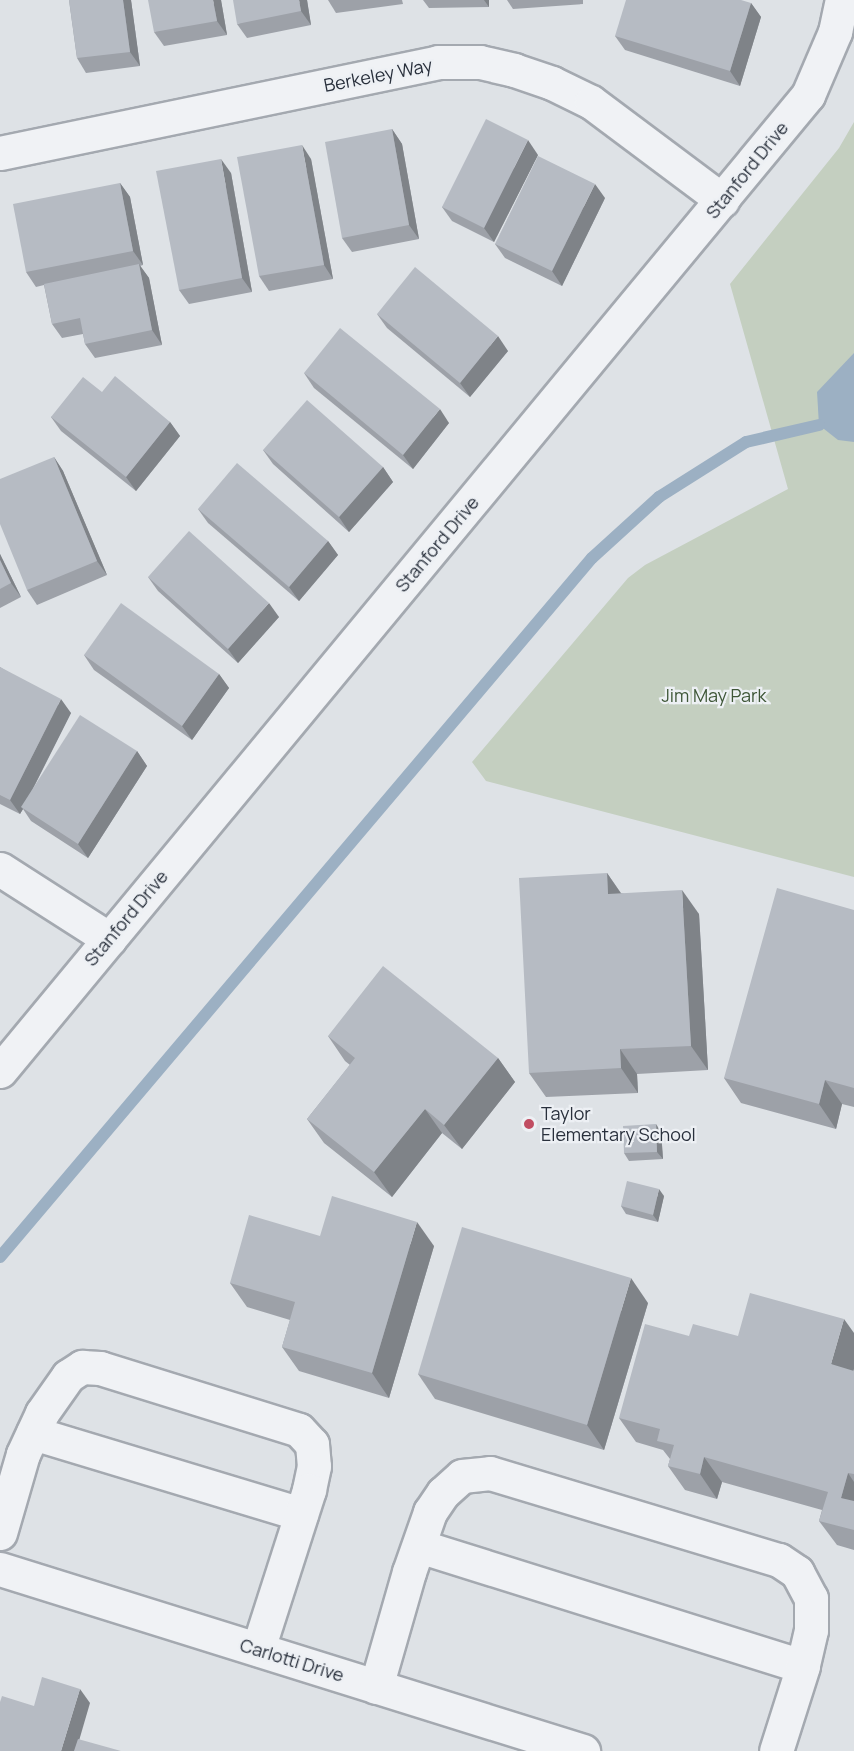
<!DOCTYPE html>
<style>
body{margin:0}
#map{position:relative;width:854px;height:1751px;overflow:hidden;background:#dee2e6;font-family:Manrope,sans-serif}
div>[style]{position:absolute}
.green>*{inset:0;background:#c4cfc0}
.water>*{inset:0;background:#9cb0c3}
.stream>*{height:12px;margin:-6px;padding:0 6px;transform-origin:6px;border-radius:6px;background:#9cb0c3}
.roads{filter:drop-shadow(2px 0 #a4a9b0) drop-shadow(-2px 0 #a4a9b0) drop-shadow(0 2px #a4a9b0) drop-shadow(0 -2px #a4a9b0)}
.minor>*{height:33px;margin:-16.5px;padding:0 16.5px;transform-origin:16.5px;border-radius:16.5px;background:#f0f2f5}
.wall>*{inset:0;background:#9da1a8}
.shaded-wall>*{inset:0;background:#7f8388}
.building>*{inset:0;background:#b6bbc3}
.dots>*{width:16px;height:16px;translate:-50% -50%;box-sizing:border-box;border:3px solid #edf0f4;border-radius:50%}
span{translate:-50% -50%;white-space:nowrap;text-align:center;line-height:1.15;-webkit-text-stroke:4.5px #edf0f4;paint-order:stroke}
.street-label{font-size:18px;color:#29303c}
.park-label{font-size:18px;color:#3e5637}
.poi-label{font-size:18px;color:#29303c}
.left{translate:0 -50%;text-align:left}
</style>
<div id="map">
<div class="green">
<i style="clip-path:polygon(854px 122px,854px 877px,486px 781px,472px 762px,628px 578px,645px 565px,788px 489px,730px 284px,839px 148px)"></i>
</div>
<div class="water">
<i style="clip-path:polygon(854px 353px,854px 442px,838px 440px,819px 425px,817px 392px)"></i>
</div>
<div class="stream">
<i style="left:0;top:1257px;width:916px;rotate:-49.74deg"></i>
<i style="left:592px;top:558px;width:91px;rotate:-42.3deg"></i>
<i style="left:659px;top:497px;width:103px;rotate:-32.3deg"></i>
<i style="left:746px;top:442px;width:75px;rotate:-13.1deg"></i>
</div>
<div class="roads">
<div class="minor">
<i style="left:0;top:153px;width:447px;rotate:-11.7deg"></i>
<i style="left:438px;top:62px;width:42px"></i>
<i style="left:480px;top:62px;width:35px;rotate:13deg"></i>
<i style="left:514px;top:70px;width:40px;rotate:18.9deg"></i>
<i style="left:552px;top:83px;width:43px;rotate:26deg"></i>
<i style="left:591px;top:102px;width:164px;rotate:36.8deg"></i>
<i style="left:0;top:869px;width:130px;rotate:32.7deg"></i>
<i style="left:0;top:1071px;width:1267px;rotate:-50.38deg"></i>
<i style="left:808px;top:95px;width:69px;rotate:-66.8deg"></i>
<i style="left:835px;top:32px;width:33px;rotate:-78deg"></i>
<i style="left:33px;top:1433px;width:280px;rotate:16.8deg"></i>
<i style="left:0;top:1533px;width:82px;rotate:-73.8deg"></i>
<i style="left:23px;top:1454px;width:45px;rotate:-65.1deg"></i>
<i style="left:42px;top:1413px;width:45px;rotate:-54.9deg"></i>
<i style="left:68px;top:1376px;width:17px;rotate:-33deg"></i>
<i style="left:82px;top:1367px;width:18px;rotate:3deg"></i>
<i style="left:100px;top:1368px;width:208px;rotate:17.3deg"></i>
<i style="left:299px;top:1430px;width:19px;rotate:47deg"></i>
<i style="left:312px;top:1444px;width:22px;rotate:85deg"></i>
<i style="left:314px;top:1466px;width:25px;rotate:102deg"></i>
<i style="left:309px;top:1490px;width:167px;rotate:107.8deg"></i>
<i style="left:419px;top:1546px;width:402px;rotate:17.4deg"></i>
<i style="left:0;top:1569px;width:611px;rotate:17.34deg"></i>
<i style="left:376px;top:1687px;width:120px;rotate:-74deg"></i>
<i style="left:409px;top:1572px;width:64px;rotate:-70.7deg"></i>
<i style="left:430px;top:1512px;width:23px;rotate:-56deg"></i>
<i style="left:443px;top:1493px;width:25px;rotate:-42deg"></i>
<i style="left:462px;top:1476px;width:28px;rotate:-6deg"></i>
<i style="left:490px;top:1473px;width:302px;rotate:16.8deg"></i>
<i style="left:779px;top:1560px;width:22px;rotate:34deg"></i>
<i style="left:797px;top:1572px;width:30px;rotate:62deg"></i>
<i style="left:811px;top:1598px;width:32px;rotate:90deg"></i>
<i style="left:811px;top:1630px;width:37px;rotate:103deg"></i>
<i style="left:803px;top:1666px;width:89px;rotate:107.6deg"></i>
</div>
</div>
<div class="wall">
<i style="clip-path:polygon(69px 0,131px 0,140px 66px,86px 73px,77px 58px)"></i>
<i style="clip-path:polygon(221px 0,227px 35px,164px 46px,154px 32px)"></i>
<i style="clip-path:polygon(307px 0,311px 25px,247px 38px,237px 24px)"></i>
<i style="clip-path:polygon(328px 0,402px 0,403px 4px,336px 13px)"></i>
<i style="clip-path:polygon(423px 0,489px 0,489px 7px,429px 8px)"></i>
<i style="clip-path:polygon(507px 0,583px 0,583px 4px,513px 9px)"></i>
<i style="clip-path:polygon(751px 3px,761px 17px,740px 86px,625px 50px,615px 36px)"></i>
<i style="clip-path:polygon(392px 129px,402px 144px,419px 239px,352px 252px,342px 238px)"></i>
<i style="clip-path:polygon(538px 155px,494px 242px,452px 221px,442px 207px)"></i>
<i style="clip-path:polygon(311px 159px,333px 279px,269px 291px,259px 276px)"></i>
<i style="clip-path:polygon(231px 173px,252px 292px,189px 304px,179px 290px)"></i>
<i style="clip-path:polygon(120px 183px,130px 197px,143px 265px,140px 266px,149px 278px,162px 345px,95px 358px,85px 344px,83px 334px,62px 338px,52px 324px,44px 285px,36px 287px,26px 272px)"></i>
<i style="clip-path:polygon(605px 198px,562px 286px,505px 258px,495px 244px)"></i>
<i style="clip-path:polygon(377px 314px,508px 351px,470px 397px,387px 328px)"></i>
<i style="clip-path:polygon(304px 373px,449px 423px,413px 469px,314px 388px)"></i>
<i style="clip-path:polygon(102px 392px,170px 422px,180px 436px,136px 491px,61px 431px,51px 417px)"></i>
<i style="clip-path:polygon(263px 450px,383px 467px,393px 482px,349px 532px,273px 464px)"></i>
<i style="clip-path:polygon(54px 457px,63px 471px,107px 575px,37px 605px,27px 590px)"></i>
<i style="clip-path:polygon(198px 509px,328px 541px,338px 555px,299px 601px,208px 523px)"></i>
<i style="clip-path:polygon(0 554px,21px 597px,0 608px)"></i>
<i style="clip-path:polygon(148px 577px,279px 617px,238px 663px,158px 591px)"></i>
<i style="clip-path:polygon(84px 655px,219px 674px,229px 688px,192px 740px,94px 670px)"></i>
<i style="clip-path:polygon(0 667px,71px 713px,33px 789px,137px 751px,147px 766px,88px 858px,31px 821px,23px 809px,20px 814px,0 804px)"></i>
<i style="clip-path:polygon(607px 873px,621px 893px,699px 914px,708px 1070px,637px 1074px,638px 1093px,546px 1097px,529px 1073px)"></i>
<i style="clip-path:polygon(854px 910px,854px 1107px,842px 1104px,836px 1129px,741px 1103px,724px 1078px)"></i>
<i style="clip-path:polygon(328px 1036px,498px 1058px,515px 1082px,462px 1149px,442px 1133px,392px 1197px,324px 1143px,307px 1119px,350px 1065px,345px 1061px)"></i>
<i style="clip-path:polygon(661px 1132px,663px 1159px,629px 1161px,624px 1153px)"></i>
<i style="clip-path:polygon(664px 1196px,658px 1222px,626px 1214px,621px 1206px)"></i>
<i style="clip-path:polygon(320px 1236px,434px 1246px,389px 1398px,299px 1371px,282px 1347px,290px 1320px,247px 1307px,230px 1283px)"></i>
<i style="clip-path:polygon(648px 1303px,604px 1450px,435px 1399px,418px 1374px)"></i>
<i style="clip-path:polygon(854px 1371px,854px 1550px,837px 1545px,819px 1521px,822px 1510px,722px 1482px,717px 1499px,685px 1490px,668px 1466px,670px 1459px,663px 1450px,636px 1442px,619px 1418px)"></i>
</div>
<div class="shaded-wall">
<i style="clip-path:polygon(123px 0,131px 0,140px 66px,130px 52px)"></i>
<i style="clip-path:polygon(213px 0,221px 0,227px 35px,217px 21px)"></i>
<i style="clip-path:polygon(299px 0,307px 0,311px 25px,301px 11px)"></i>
<i style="clip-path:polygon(484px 0,489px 0,489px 7px)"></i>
<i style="clip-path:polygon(751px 3px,761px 17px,740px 86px,730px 71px)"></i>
<i style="clip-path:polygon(392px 129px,402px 144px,419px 239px,409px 225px)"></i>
<i style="clip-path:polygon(528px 140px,538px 155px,494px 242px,484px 228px)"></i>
<i style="clip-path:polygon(302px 145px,311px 159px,333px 279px,324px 265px)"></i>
<i style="clip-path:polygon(221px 159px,231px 173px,252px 292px,242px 278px)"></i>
<i style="clip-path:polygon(120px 183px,130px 197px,143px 265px,133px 251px)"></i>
<i style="clip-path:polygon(595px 184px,605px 198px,562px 286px,552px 271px)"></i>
<i style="clip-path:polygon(139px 264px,149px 278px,162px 345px,152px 330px)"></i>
<i style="clip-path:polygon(498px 336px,508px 351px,470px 397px,460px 383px)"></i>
<i style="clip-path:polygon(440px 409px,449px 423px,413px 469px,403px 455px)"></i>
<i style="clip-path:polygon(170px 422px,180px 436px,136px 491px,126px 477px)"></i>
<i style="clip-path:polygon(54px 457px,63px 471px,107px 575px,97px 561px)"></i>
<i style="clip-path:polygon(383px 467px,393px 482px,349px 532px,339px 517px)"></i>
<i style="clip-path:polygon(328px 541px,338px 555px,299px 601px,289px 587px)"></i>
<i style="clip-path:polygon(0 554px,21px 597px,11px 583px,0 560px)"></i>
<i style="clip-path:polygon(269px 603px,279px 617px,238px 663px,228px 649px)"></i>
<i style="clip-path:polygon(219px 674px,229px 688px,192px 740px,182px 726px)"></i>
<i style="clip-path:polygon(61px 699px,71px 713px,23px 808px,21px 807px,23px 809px,20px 814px,10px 800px)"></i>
<i style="clip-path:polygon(137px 751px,147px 766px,88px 858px,78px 844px)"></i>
<i style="clip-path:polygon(607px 873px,624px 898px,608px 894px)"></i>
<i style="clip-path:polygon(682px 890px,699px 914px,708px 1070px,691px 1046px)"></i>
<i style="clip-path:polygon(620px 1049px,637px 1074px,638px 1093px,621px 1068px)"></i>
<i style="clip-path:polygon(498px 1058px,515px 1082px,462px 1149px,444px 1125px)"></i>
<i style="clip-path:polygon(825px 1080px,842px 1104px,836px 1129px,819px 1104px)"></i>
<i style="clip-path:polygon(425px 1109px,442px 1133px,392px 1197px,374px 1172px)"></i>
<i style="clip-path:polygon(656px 1124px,661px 1132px,663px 1159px,657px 1152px)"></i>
<i style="clip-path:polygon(659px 1189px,664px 1196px,658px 1222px,653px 1215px)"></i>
<i style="clip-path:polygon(417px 1222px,434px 1246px,389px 1398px,372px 1373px)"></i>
<i style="clip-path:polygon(631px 1278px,648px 1303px,604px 1450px,587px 1425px)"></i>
<i style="clip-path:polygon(844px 1319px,854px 1333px,854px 1369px,849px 1389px,831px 1364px)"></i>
<i style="clip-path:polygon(704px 1457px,722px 1482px,717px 1499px,700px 1474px)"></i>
<i style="clip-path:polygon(848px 1473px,854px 1482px,854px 1516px,841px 1498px)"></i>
<i style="clip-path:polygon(80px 1689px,90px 1703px,76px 1751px,61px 1751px)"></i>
</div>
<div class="building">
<i style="clip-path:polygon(69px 0,123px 0,130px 52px,77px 58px)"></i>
<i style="clip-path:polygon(148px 0,213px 0,217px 21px,154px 32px)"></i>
<i style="clip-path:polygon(233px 0,299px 0,301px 11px,237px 24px)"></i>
<i style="clip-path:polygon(626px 0,741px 0,751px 3px,730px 71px,615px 36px)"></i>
<i style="clip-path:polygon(486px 119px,528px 140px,484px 228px,442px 207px)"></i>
<i style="clip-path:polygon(392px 129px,409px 225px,342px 238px,325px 142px)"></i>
<i style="clip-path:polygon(302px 145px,324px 265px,259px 276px,237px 157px)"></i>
<i style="clip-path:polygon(538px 156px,595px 184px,552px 271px,495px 244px)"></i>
<i style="clip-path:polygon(221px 159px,242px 278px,179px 290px,156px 171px)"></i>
<i style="clip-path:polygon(120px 183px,133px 251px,26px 272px,13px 204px)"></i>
<i style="clip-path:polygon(139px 264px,152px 330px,85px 344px,80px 318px,52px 324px,44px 284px)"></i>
<i style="clip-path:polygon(415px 267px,498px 336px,460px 383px,377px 314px)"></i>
<i style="clip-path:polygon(340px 328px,440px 409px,403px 455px,304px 373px)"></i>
<i style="clip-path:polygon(115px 376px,170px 422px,126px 477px,51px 417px,83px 377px,102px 392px)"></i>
<i style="clip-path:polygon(307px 400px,383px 467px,339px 517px,263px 450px)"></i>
<i style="clip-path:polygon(54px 457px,97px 561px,27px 590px,0 524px,0 479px)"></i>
<i style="clip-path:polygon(237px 463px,328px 541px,289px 587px,198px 509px)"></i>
<i style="clip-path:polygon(189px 531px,269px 603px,228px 649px,148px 577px)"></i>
<i style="clip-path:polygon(0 560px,11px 583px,0 589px)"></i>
<i style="clip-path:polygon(121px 603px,219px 674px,182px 726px,84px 655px)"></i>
<i style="clip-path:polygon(0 667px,61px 699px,10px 800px,0 795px)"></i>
<i style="clip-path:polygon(80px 715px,137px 751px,78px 844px,21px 807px)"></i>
<i style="clip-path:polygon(607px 873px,608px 894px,682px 890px,691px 1046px,620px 1049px,621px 1068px,529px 1073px,519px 878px)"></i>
<i style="clip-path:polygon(777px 888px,854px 910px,854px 1088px,825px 1080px,819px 1104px,724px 1078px)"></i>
<i style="clip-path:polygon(383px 966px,498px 1058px,444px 1125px,425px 1109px,374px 1172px,307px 1119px,355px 1058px,328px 1036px)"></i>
<i style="clip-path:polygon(656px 1124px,657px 1152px,624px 1153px,623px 1126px)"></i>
<i style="clip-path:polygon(627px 1181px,659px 1189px,653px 1215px,621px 1206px)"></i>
<i style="clip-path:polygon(332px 1196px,417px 1222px,372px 1373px,282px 1347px,295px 1302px,230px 1283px,249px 1215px,320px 1236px)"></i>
<i style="clip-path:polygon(462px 1227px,631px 1278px,587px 1425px,418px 1374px)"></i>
<i style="clip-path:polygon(750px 1293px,844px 1319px,831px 1364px,854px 1371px,854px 1474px,848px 1473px,841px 1498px,854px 1501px,854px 1530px,819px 1521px,828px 1492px,704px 1457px,700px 1474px,668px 1466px,674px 1445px,657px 1441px,660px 1429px,619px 1418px,645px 1324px,689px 1336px,693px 1324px,738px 1336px)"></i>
<i style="clip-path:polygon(42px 1677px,80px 1689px,61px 1751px,0 1751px,0 1702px,2px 1696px,34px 1706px)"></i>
<i style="clip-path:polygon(78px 1739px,121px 1751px,74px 1751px)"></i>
</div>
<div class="dots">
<i style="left:529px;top:1124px;background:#c14d62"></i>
</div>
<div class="street-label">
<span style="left:378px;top:75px;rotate:-11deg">Berkeley Way</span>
<span style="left:747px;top:170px;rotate:-51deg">Stanford Drive</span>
<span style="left:437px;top:544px;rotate:-50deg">Stanford Drive</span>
<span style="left:126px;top:918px;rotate:-50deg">Stanford Drive</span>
<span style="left:292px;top:1660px;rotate:17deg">Carlotti Drive</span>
</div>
<div class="park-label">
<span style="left:714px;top:695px">Jim May Park</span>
</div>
<div class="poi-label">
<span class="left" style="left:541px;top:1124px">Taylor<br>Elementary School</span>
</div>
</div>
